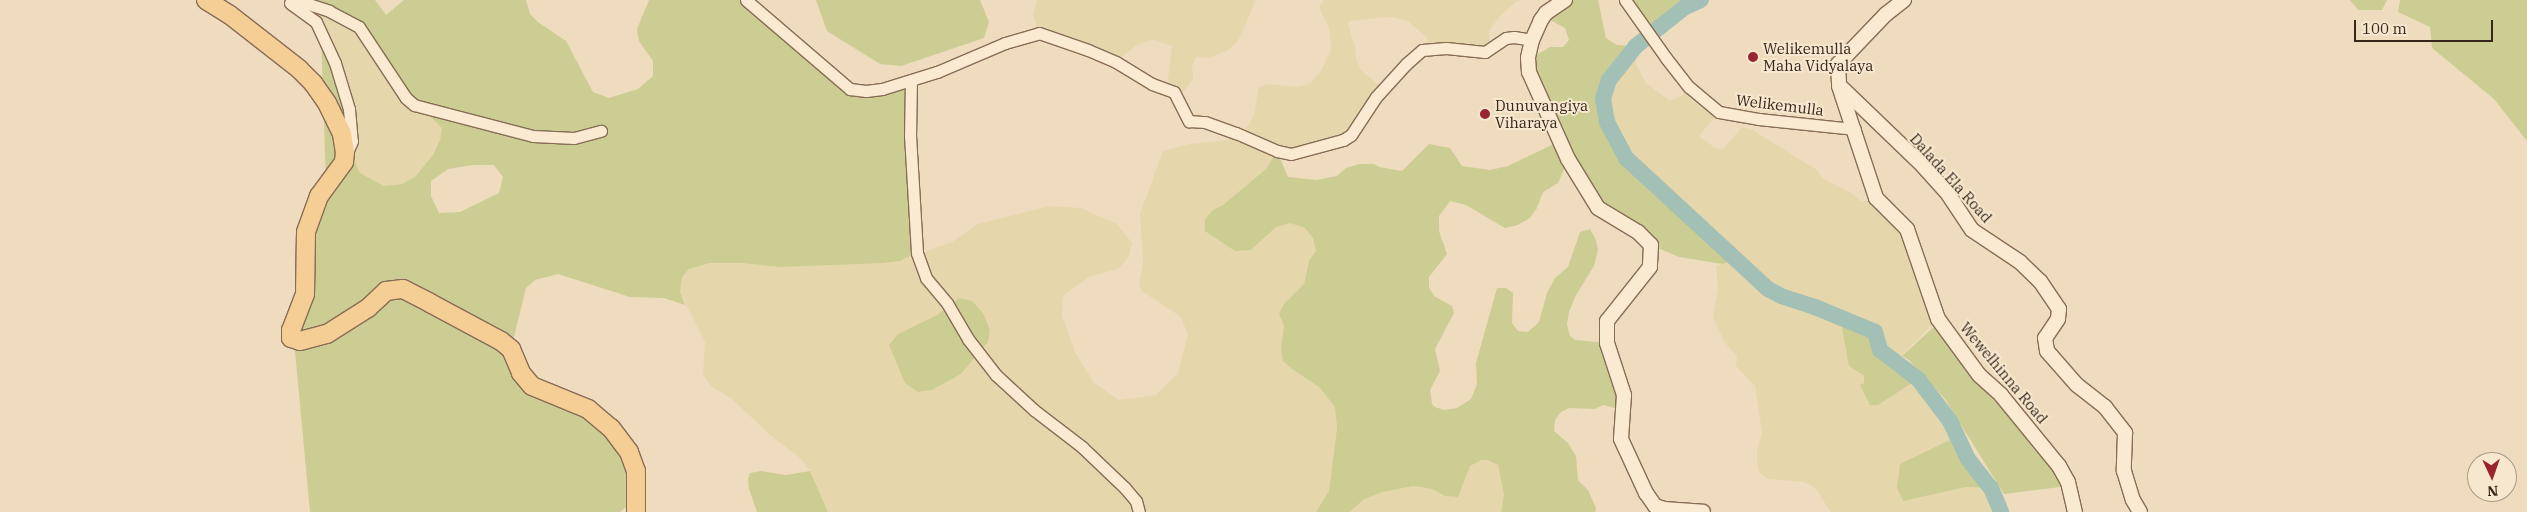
<!DOCTYPE html>
<style>
body{margin:0}
#map{position:relative;width:2527px;height:512px;overflow:hidden;background:#efdcbe;font-family:"IBM Plex Serif",serif}
div>[style]{position:absolute}
.farmland>*{inset:0;background:#e5d6ab}
.green>*{inset:0;background:#cbcd92}
.river>*{height:16px;margin:-8px;padding:0 8px;transform-origin:8px;border-radius:8px;background:#a2c0b5}
.roads{filter:drop-shadow(1px 0 #886c56) drop-shadow(-1px 0 #886c56) drop-shadow(0 1px #886c56) drop-shadow(0 -1px #886c56)}
.minor>*{height:11px;margin:-5.5px;padding:0 5.5px;transform-origin:5.5px;border-radius:5.5px;background:#faead1}
.tertiary>*{height:14px;margin:-7px;padding:0 7px;transform-origin:7px;border-radius:7px;background:#faead1}
.primary>*{height:18px;margin:-9px;padding:0 9px;transform-origin:9px;border-radius:9px;background:#f4ce94}
.dots>*{width:14px;height:14px;translate:-50% -50%;box-sizing:border-box;border:2px solid #f6e7ce;border-radius:50%}
span{translate:-50% -50%;white-space:nowrap;text-align:center;line-height:1.15;-webkit-text-stroke:4px #f6e7ce;paint-order:stroke}
.poi-label{font-size:15px;color:#37261b}
.left{translate:0 -50%;text-align:left}
.street-label{font-size:15px;color:#37261b}
.north{position:absolute;left:2467px;top:452px;width:50px;height:50px;box-sizing:border-box;background:#f6e7ce;border:1px solid #aa9a86;border-radius:50%;rotate:177deg;font-size:14px;font-weight:700;line-height:20px;text-align:center;color:#37261b}
.north::after{content:'';display:block;margin:auto;width:18px;height:22px;background:#992530;clip-path:polygon(50% 0,100% 100%,50% 72%,0 100%)}
.scale{position:absolute;left:2354px;top:20px;width:139px;height:22px;box-sizing:border-box;border:2px solid #37261b;border-top:0;padding-left:6px;font-size:15px;line-height:18px;white-space:nowrap;color:#37261b;-webkit-text-stroke:4px #f6e7ce;paint-order:stroke}
</style>
<div id="map">
<div class="farmland">
<i style="clip-path:polygon(290px 0,347px 19px,422px 108px,442px 127px,440px 140px,433px 155px,415px 177px,402px 184px,384px 186px,360px 173px,352px 155px,321px 32px)"></i>
<i style="clip-path:polygon(1037px 0,1256px 0,1239px 39px,1230px 49px,1221px 53px,1208px 58px,1196px 57px,1192px 66px,1193px 79px,1185px 90px,1177px 96px,1167px 88px,1172px 46px,1154px 40px,1147px 41px,1134px 47px,1116px 62px,1039px 33px,1033px 14px)"></i>
<i style="clip-path:polygon(evenodd,1324px 0,1524px 0,1517px 1px,1500px 16px,1489px 31px,1490px 50px,1430px 49px,1427px 38px,1408px 21px,1391px 17px,1349px 21px,1348px 26px,1355px 46px,1356px 59px,1361px 70px,1383px 89px,1343px 140px,1277px 151px,1266px 169px,1223px 206px,1213px 210px,1251px 250px,1276px 227px,1290px 223px,1305px 228px,1313px 238px,1316px 251px,1308px 260px,1304px 284px,1284px 304px,1279px 314px,1284px 326px,1281px 349px,1292px 369px,1319px 387px,1335px 407px,1337px 428px,1329px 491px,1316px 512px,828px 512px,810px 471px,799px 457px,770px 435px,732px 399px,711px 386px,703px 374px,705px 342px,680px 292px,682px 277px,689px 269px,710px 263px,741px 263px,780px 267px,900px 261px,952px 242px,978px 224px,1049px 206px,1081px 208px,1094px 214px,1117px 224px,1132px 243px,1129px 256px,1120px 268px,1089px 277px,1065px 294px,1063px 299px,1062px 316px,1075px 352px,1094px 383px,1119px 400px,1156px 395px,1178px 373px,1188px 334px,1180px 316px,1143px 292px,1139px 285px,1143px 262px,1140px 214px,1163px 151px,1190px 144px,1228px 140px,1245px 129px,1250px 122px,1255px 111px,1258px 88px,1267px 84px,1300px 87px,1310px 83px,1321px 71px,1331px 50px,1330px 31px,1319px 7px,1324px 0,959px 298px,983px 313px,990px 330px,988px 342px,961px 374px,932px 390px,918px 392px,898px 334px,937px 315px,959px 298px)"></i>
<i style="clip-path:polygon(1636px 46px,1636px 64px,1646px 83px,1670px 101px,1685px 94px,1689px 87px,1719px 112px,1699px 136px,1715px 148px,1723px 149px,1742px 127px,1752px 130px,1817px 170px,1823px 179px,1853px 194px,1862px 202px,1876px 198px,1901px 223px,1938px 319px,1895px 362px,1880px 350px,1856px 372px,1864px 376px,1864px 383px,1878px 405px,1918px 379px,1950px 421px,1958px 436px,1900px 464px,1897px 488px,1903px 501px,1966px 487px,1991px 488px,2001px 512px,1831px 512px,1815px 488px,1804px 482px,1769px 479px,1760px 473px,1757px 463px,1757px 450px,1762px 432px,1755px 386px,1736px 366px,1737px 356px,1725px 343px,1713px 318px,1718px 289px,1716px 266px,1734px 260px,1703px 228px,1645px 178px,1626px 158px,1607px 122px,1603px 99px,1609px 80px)"></i>
<i style="clip-path:polygon(1482px 460px,1489px 460px,1498px 465px,1504px 495px,1501px 512px,1350px 512px,1363px 499px,1383px 492px,1413px 486px,1432px 489px,1445px 496px,1458px 497px,1470px 466px)"></i>
</div>
<div class="green">
<i style="clip-path:polygon(evenodd,312px 0,375px 0,386px 15px,404px 0,526px 0,530px 14px,538px 22px,566px 41px,593px 92px,609px 98px,638px 89px,653px 76px,653px 61px,639px 41px,637px 29px,649px 0,746px 0,850px 89px,911px 80px,917px 253px,900px 261px,882px 263px,780px 267px,741px 263px,710px 263px,689px 269px,682px 277px,680px 292px,685px 305px,664px 298px,630px 297px,558px 274px,535px 280px,526px 288px,511px 349px,521px 373px,588px 409px,629px 452px,636px 498px,620px 512px,310px 512px,294px 340px,304px 261px,326px 184px,321px 32px,335px 63px,352px 155px,360px 173px,384px 186px,402px 184px,415px 177px,433px 155px,440px 140px,442px 128px,422px 108px,414px 105px,368px 38px,312px 0,473px 165px,494px 165px,503px 177px,499px 193px,460px 212px,439px 213px,431px 196px,431px 181px,448px 169px,473px 165px)"></i>
<i style="clip-path:polygon(816px 0,980px 0,989px 22px,984px 38px,901px 66px,880px 64px,827px 31px)"></i>
<i style="clip-path:polygon(1565px 0,1598px 0,1606px 38px,1617px 45px,1636px 46px,1609px 80px,1603px 99px,1607px 122px,1625px 158px,1645px 178px,1703px 228px,1735px 260px,1723px 264px,1679px 257px,1651px 245px,1598px 208px,1568px 160px,1558px 183px,1543px 192px,1537px 208px,1530px 218px,1518px 225px,1505px 228px,1466px 205px,1450px 201px,1439px 216px,1439px 231px,1447px 254px,1429px 277px,1429px 288px,1434px 296px,1452px 306px,1454px 313px,1435px 349px,1440px 371px,1430px 390px,1432px 404px,1435px 407px,1444px 410px,1457px 408px,1471px 399px,1477px 384px,1476px 363px,1497px 288px,1506px 288px,1513px 293px,1512px 323px,1518px 331px,1528px 332px,1539px 322px,1547px 293px,1555px 278px,1568px 267px,1580px 232px,1590px 229px,1596px 240px,1598px 250px,1594px 266px,1576px 295px,1569px 312px,1567px 324px,1570px 336px,1575px 340px,1607px 343px,1624px 411px,1604px 405px,1594px 409px,1569px 408px,1561px 412px,1555px 420px,1554px 431px,1568px 443px,1576px 456px,1578px 480px,1588px 490px,1596px 508px,1595px 512px,1501px 512px,1504px 495px,1498px 465px,1488px 460px,1482px 460px,1470px 466px,1458px 497px,1445px 496px,1432px 489px,1413px 486px,1383px 492px,1364px 499px,1350px 512px,1316px 512px,1329px 491px,1337px 428px,1335px 407px,1319px 387px,1292px 369px,1283px 361px,1281px 349px,1284px 326px,1279px 314px,1284px 304px,1304px 284px,1309px 260px,1316px 251px,1313px 238px,1305px 228px,1290px 223px,1276px 227px,1251px 250px,1235px 251px,1205px 231px,1205px 219px,1213px 210px,1223px 205px,1266px 169px,1277px 151px,1288px 177px,1317px 180px,1337px 176px,1346px 168px,1359px 164px,1374px 164px,1379px 167px,1402px 171px,1429px 144px,1450px 148px,1462px 166px,1490px 170px,1508px 166px,1560px 141px,1528px 60px,1550px 47px,1563px 47px,1569px 40px,1565px 28px,1552px 21px,1546px 13px)"></i>
<i style="clip-path:polygon(1625px 0,1701px 0,1685px 7px,1649px 36px)"></i>
<i style="clip-path:polygon(2350px 0,2387px 0,2382px 10px,2358px 10px)"></i>
<i style="clip-path:polygon(2400px 0,2527px 0,2527px 141px,2494px 99px,2432px 48px,2430px 27px,2398px 12px)"></i>
<i style="clip-path:polygon(959px 298px,972px 301px,983px 313px,990px 330px,988px 342px,961px 374px,932px 390px,918px 392px,905px 383px,889px 345px,898px 334px,937px 315px)"></i>
<i style="clip-path:polygon(1840px 317px,1875px 332px,1880px 350px,1918px 379px,1878px 405px,1870px 405px,1860px 385px,1864px 383px,1864px 376px,1849px 366px)"></i>
<i style="clip-path:polygon(1935px 326px,2008px 408px,2034px 449px,2060px 477px,2062px 484px,2060px 487px,2004px 494px,1945px 399px,1909px 360px,1902px 356px)"></i>
<i style="clip-path:polygon(1958px 436px,1968px 459px,1991px 488px,1966px 487px,1903px 501px,1897px 488px,1900px 464px)"></i>
<i style="clip-path:polygon(761px 471px,786px 475px,810px 471px,828px 512px,757px 512px,749px 489px,748px 479px,750px 473px)"></i>
</div>
<div class="river">
<i style="left:1701px;top:0;width:17px;rotate:156deg"></i>
<i style="left:1685px;top:7px;width:63px;rotate:141.5deg"></i>
<i style="left:1636px;top:46px;width:43px;rotate:128.5deg"></i>
<i style="left:1609px;top:80px;width:20px;rotate:108deg"></i>
<i style="left:1603px;top:99px;width:23px;rotate:80deg"></i>
<i style="left:1607px;top:122px;width:41px;rotate:62.2deg"></i>
<i style="left:1626px;top:158px;width:193px;rotate:42.7deg"></i>
<i style="left:1768px;top:289px;width:15px;rotate:28deg"></i>
<i style="left:1781px;top:296px;width:36px;rotate:18deg"></i>
<i style="left:1815px;top:307px;width:65px;rotate:22.6deg"></i>
<i style="left:1875px;top:332px;width:19px;rotate:74deg"></i>
<i style="left:1880px;top:350px;width:48px;rotate:37.3deg"></i>
<i style="left:1918px;top:379px;width:53px;rotate:52.7deg"></i>
<i style="left:1950px;top:421px;width:42px;rotate:64.7deg"></i>
<i style="left:1968px;top:459px;width:37px;rotate:52deg"></i>
<i style="left:1991px;top:488px;width:26px;rotate:67deg"></i>
</div>
<div class="roads">
<div class="minor">
<i style="left:296px;top:0;width:35px;rotate:18deg"></i>
<i style="left:329px;top:11px;width:34px;rotate:28deg"></i>
<i style="left:359px;top:27px;width:85px;rotate:56.5deg"></i>
<i style="left:406px;top:98px;width:11px;rotate:41deg"></i>
<i style="left:414px;top:105px;width:123px;rotate:14.6deg"></i>
<i style="left:533px;top:136px;width:41px;rotate:2.8deg"></i>
<i style="left:574px;top:138px;width:28px;rotate:-15deg"></i>
<i style="left:746px;top:0;width:137px;rotate:40.6deg"></i>
<i style="left:850px;top:89px;width:16px;rotate:7deg"></i>
<i style="left:866px;top:91px;width:16px;rotate:-7deg"></i>
<i style="left:882px;top:89px;width:58px;rotate:-17.2deg"></i>
<i style="left:937px;top:72px;width:74px;rotate:-23.1deg"></i>
<i style="left:1005px;top:43px;width:35px;rotate:-16deg"></i>
<i style="left:1039px;top:33px;width:52px;rotate:19.1deg"></i>
<i style="left:1088px;top:50px;width:30px;rotate:23deg"></i>
<i style="left:1116px;top:62px;width:42px;rotate:31.4deg"></i>
<i style="left:1152px;top:84px;width:23px;rotate:20deg"></i>
<i style="left:1174px;top:92px;width:33px;rotate:63deg"></i>
<i style="left:1189px;top:121px;width:16px;rotate:4deg"></i>
<i style="left:1205px;top:122px;width:33px;rotate:20deg"></i>
<i style="left:1236px;top:133px;width:45px;rotate:23.7deg"></i>
<i style="left:1277px;top:151px;width:14px;rotate:12deg"></i>
<i style="left:1291px;top:154px;width:54px;rotate:-15.1deg"></i>
<i style="left:1343px;top:140px;width:9px;rotate:-32deg"></i>
<i style="left:1351px;top:135px;width:45px;rotate:-56.7deg"></i>
<i style="left:1376px;top:97px;width:45px;rotate:-47.7deg"></i>
<i style="left:1406px;top:64px;width:21px;rotate:-41deg"></i>
<i style="left:1422px;top:50px;width:24px;rotate:-5deg"></i>
<i style="left:1446px;top:48px;width:39px;rotate:6deg"></i>
<i style="left:1485px;top:52px;width:25px;rotate:-34deg"></i>
<i style="left:1506px;top:38px;width:8px;rotate:-7deg"></i>
<i style="left:1514px;top:37px;width:18px;rotate:9deg"></i>
<i style="left:1625px;top:0;width:71px;rotate:54.7deg"></i>
<i style="left:1666px;top:58px;width:37px;rotate:52deg"></i>
<i style="left:1689px;top:87px;width:39px;rotate:40deg"></i>
<i style="left:1719px;top:112px;width:41px;rotate:9.9deg"></i>
<i style="left:1759px;top:119px;width:96px;rotate:6deg"></i>
<i style="left:290px;top:3px;width:32px;rotate:36deg"></i>
<i style="left:316px;top:22px;width:45px;rotate:65.1deg"></i>
<i style="left:335px;top:63px;width:48px;rotate:73.1deg"></i>
<i style="left:349px;top:109px;width:32px;rotate:85deg"></i>
<i style="left:352px;top:141px;width:13px;rotate:113deg"></i>
<i style="left:911px;top:80px;width:55px;rotate:91deg"></i>
<i style="left:910px;top:135px;width:118px;rotate:86.6deg"></i>
<i style="left:917px;top:253px;width:27px;rotate:70deg"></i>
<i style="left:926px;top:278px;width:33px;rotate:50deg"></i>
<i style="left:947px;top:303px;width:42px;rotate:59.7deg"></i>
<i style="left:968px;top:339px;width:46px;rotate:52.1deg"></i>
<i style="left:996px;top:375px;width:52px;rotate:42.6deg"></i>
<i style="left:1034px;top:410px;width:61px;rotate:37.6deg"></i>
<i style="left:1082px;top:447px;width:59px;rotate:43.6deg"></i>
<i style="left:1125px;top:488px;width:17px;rotate:50deg"></i>
<i style="left:1136px;top:501px;width:11px;rotate:75deg"></i>
</div>
<div class="tertiary">
<i style="left:1565px;top:0;width:23px;rotate:146deg"></i>
<i style="left:1546px;top:13px;width:9px;rotate:126deg"></i>
<i style="left:1541px;top:20px;width:22px;rotate:114deg"></i>
<i style="left:1532px;top:40px;width:18px;rotate:103deg"></i>
<i style="left:1528px;top:58px;width:14px;rotate:86deg"></i>
<i style="left:1529px;top:72px;width:95px;rotate:65.9deg"></i>
<i style="left:1568px;top:159px;width:57px;rotate:58.5deg"></i>
<i style="left:1598px;top:208px;width:47px;rotate:31deg"></i>
<i style="left:1638px;top:232px;width:18px;rotate:45deg"></i>
<i style="left:1651px;top:245px;width:22px;rotate:93deg"></i>
<i style="left:1650px;top:267px;width:69px;rotate:128.5deg"></i>
<i style="left:1607px;top:321px;width:22px;rotate:90deg"></i>
<i style="left:1607px;top:343px;width:55px;rotate:71.9deg"></i>
<i style="left:1624px;top:395px;width:44px;rotate:93.9deg"></i>
<i style="left:1621px;top:439px;width:60px;rotate:65.2deg"></i>
<i style="left:1646px;top:493px;width:16px;rotate:55deg"></i>
<i style="left:1655px;top:506px;width:9px;rotate:18deg"></i>
<i style="left:1664px;top:509px;width:39px;rotate:4deg"></i>
<i style="left:1904px;top:0;width:23px;rotate:142deg"></i>
<i style="left:1886px;top:14px;width:69px;rotate:133.8deg"></i>
<i style="left:1838px;top:64px;width:22px;rotate:87deg"></i>
<i style="left:1839px;top:86px;width:118px;rotate:71.7deg"></i>
<i style="left:1876px;top:198px;width:44px;rotate:45deg"></i>
<i style="left:1907px;top:229px;width:95px;rotate:71deg"></i>
<i style="left:1938px;top:319px;width:69px;rotate:53.8deg"></i>
<i style="left:1979px;top:375px;width:30px;rotate:42deg"></i>
<i style="left:2001px;top:395px;width:92px;rotate:50.8deg"></i>
<i style="left:2059px;top:466px;width:18px;rotate:61deg"></i>
<i style="left:2068px;top:482px;width:31px;rotate:77deg"></i>
<i style="left:1841px;top:87px;width:114px;rotate:43.9deg"></i>
<i style="left:1923px;top:166px;width:38px;rotate:48deg"></i>
<i style="left:1948px;top:194px;width:43px;rotate:56.3deg"></i>
<i style="left:1972px;top:230px;width:58px;rotate:33.7deg"></i>
<i style="left:2020px;top:262px;width:28px;rotate:44deg"></i>
<i style="left:2040px;top:281px;width:34px;rotate:56deg"></i>
<i style="left:2059px;top:309px;width:10px;rotate:96deg"></i>
<i style="left:2058px;top:319px;width:23px;rotate:124deg"></i>
<i style="left:2045px;top:338px;width:13px;rotate:81deg"></i>
<i style="left:2047px;top:351px;width:45px;rotate:48.6deg"></i>
<i style="left:2077px;top:385px;width:36px;rotate:38deg"></i>
<i style="left:2105px;top:407px;width:33px;rotate:52deg"></i>
<i style="left:2125px;top:433px;width:38px;rotate:92deg"></i>
<i style="left:2124px;top:471px;width:30px;rotate:73deg"></i>
<i style="left:2133px;top:500px;width:14px;rotate:60deg"></i>
</div>
<div class="primary">
<i style="left:206px;top:0;width:28px;rotate:32deg"></i>
<i style="left:230px;top:15px;width:88px;rotate:38deg"></i>
<i style="left:299px;top:69px;width:20px;rotate:45deg"></i>
<i style="left:313px;top:83px;width:24px;rotate:55deg"></i>
<i style="left:327px;top:103px;width:34px;rotate:64deg"></i>
<i style="left:342px;top:134px;width:18px;rotate:81deg"></i>
<i style="left:345px;top:152px;width:10px;rotate:96deg"></i>
<i style="left:344px;top:162px;width:42px;rotate:126.3deg"></i>
<i style="left:319px;top:196px;width:38px;rotate:110deg"></i>
<i style="left:306px;top:232px;width:62px;rotate:90.9deg"></i>
<i style="left:305px;top:294px;width:39px;rotate:111deg"></i>
<i style="left:291px;top:330px;width:8px;rotate:90deg"></i>
<i style="left:291px;top:338px;width:9px;rotate:18deg"></i>
<i style="left:300px;top:341px;width:28px;rotate:-15deg"></i>
<i style="left:327px;top:334px;width:49px;rotate:-32.4deg"></i>
<i style="left:368px;top:308px;width:25px;rotate:-43deg"></i>
<i style="left:386px;top:291px;width:17px;rotate:-7deg"></i>
<i style="left:403px;top:289px;width:30px;rotate:27deg"></i>
<i style="left:430px;top:303px;width:81px;rotate:28.2deg"></i>
<i style="left:501px;top:341px;width:13px;rotate:39deg"></i>
<i style="left:511px;top:349px;width:26px;rotate:67deg"></i>
<i style="left:521px;top:373px;width:17px;rotate:50deg"></i>
<i style="left:532px;top:386px;width:61px;rotate:22.3deg"></i>
<i style="left:588px;top:409px;width:30px;rotate:40deg"></i>
<i style="left:611px;top:428px;width:30px;rotate:53deg"></i>
<i style="left:629px;top:452px;width:20px;rotate:70deg"></i>
<i style="left:636px;top:471px;width:41px;rotate:90deg"></i>
</div>
</div>
<div class="dots">
<i style="left:1753px;top:57px;background:#992530"></i>
<i style="left:1485px;top:114px;background:#992530"></i>
</div>
<div class="poi-label">
<span class="left" style="left:1763px;top:57px">Welikemulla<br>Maha Vidyalaya</span>
<span class="left" style="left:1495px;top:114px">Dunuvangiya<br>Viharaya</span>
</div>
<div class="street-label">
<span style="left:1780px;top:105px;rotate:7deg">Welikemulla</span>
<span style="left:1951px;top:178px;rotate:48deg">Dalada Ela Road</span>
<span style="left:2004px;top:373px;rotate:50deg">Wewelhinna Road</span>
</div>
<div class="north">N</div>
<div class="scale">100 m</div>
</div>
